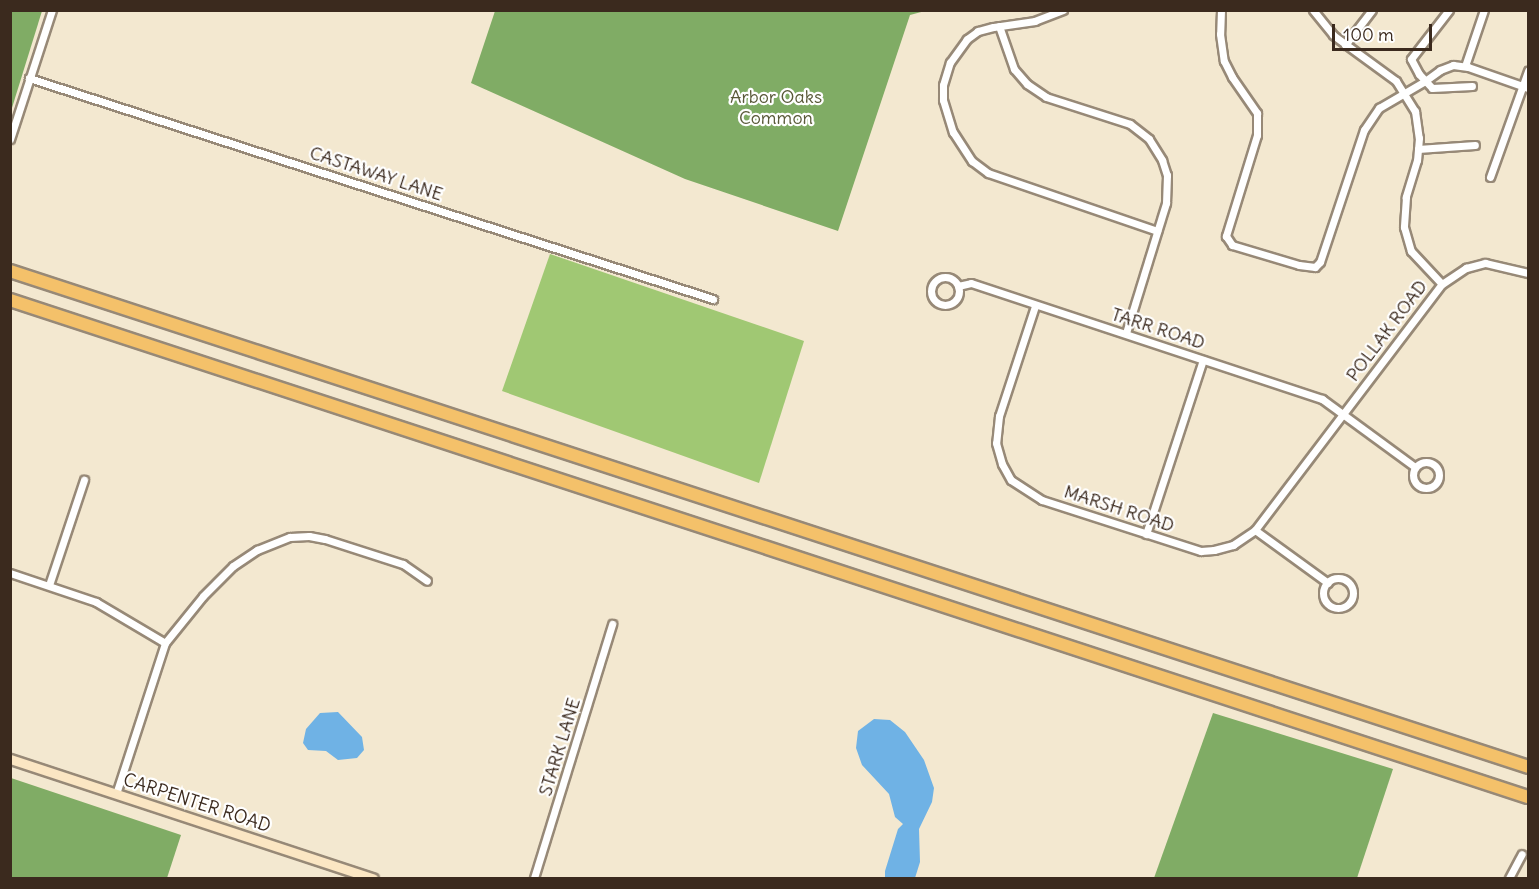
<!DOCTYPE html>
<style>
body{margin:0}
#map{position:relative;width:1539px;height:889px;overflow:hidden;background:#f3e8d0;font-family:Delius,sans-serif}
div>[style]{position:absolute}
.green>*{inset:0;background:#a0c873}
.forest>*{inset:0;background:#80ac65}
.water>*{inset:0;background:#6fb2e5}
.roads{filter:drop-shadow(2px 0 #978977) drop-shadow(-2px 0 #978977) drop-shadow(0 2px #978977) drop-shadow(0 -2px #978977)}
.minor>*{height:7px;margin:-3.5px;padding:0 3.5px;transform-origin:3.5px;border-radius:3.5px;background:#fff}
.minor>.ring{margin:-3.5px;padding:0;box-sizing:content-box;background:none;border:7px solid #fff;border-radius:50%}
.secondary>*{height:9px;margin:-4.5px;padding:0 4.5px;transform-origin:4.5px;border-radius:4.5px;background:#fbe6c3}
.motorway>*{height:12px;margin:-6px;padding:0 6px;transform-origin:6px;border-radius:6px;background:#f4c16a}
span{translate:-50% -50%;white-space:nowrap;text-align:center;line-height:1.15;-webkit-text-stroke:4.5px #fff;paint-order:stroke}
.park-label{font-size:18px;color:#595938}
.street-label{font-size:18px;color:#3b2a1e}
.frame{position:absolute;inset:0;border:12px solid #3b2a1e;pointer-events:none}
.scale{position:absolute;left:1332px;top:24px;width:100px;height:27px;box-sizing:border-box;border:3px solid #3b2a1e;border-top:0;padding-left:8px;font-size:18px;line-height:21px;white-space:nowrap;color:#3b2a1e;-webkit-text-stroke:4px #fff;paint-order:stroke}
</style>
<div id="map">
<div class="green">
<i style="clip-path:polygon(550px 254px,804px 341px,759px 483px,502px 391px)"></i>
</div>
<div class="forest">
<i style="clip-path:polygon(11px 10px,42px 11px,11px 111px,10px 11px)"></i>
<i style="clip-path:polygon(495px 11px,495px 10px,925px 11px,910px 15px,838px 231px,685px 179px,471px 83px)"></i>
<i style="clip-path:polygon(1213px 713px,1393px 769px,1357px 878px,1154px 878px)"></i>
<i style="clip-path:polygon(11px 778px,181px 835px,167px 878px,11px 878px)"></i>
</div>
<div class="water">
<i style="clip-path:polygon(338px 712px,362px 737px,364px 750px,357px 758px,338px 760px,326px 751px,308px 750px,303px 743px,306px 729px,320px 713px)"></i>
<i style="clip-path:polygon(874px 719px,890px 720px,905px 732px,924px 760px,934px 788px,932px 802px,919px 829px,920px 862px,915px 878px,885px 878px,885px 871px,898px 829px,903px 824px,895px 817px,889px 794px,862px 765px,856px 748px,858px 731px)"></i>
</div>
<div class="roads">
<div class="minor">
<i style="left:1063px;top:10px;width:30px;rotate:159deg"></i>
<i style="left:1035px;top:21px;width:42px;rotate:171.9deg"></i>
<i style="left:993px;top:27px;width:16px;rotate:165deg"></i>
<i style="left:978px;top:31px;width:14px;rotate:144deg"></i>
<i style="left:967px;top:39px;width:29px;rotate:126deg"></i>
<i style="left:950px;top:62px;width:24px;rotate:107deg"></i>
<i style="left:943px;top:85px;width:15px;rotate:90deg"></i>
<i style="left:943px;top:100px;width:34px;rotate:73deg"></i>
<i style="left:953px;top:132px;width:35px;rotate:57deg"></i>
<i style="left:972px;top:161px;width:20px;rotate:37deg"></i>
<i style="left:988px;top:173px;width:179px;rotate:18.9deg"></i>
<i style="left:1221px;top:10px;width:24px;rotate:92deg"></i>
<i style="left:1220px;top:34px;width:27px;rotate:82deg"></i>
<i style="left:1224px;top:61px;width:18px;rotate:63deg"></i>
<i style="left:1232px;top:77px;width:44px;rotate:55.2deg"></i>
<i style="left:1257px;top:113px;width:22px;rotate:90deg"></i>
<i style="left:1257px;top:135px;width:106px;rotate:107.1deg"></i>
<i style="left:1226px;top:236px;width:11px;rotate:56deg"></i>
<i style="left:1232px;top:245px;width:70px;rotate:16.6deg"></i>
<i style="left:1299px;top:265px;width:16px;rotate:7deg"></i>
<i style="left:1315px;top:267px;width:7px;rotate:-45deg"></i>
<i style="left:1320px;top:262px;width:139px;rotate:-71.6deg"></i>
<i style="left:1364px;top:130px;width:27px;rotate:-56deg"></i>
<i style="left:1379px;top:108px;width:53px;rotate:-30.4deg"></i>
<i style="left:1425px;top:81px;width:19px;rotate:-36deg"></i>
<i style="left:1440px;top:70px;width:14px;rotate:-21deg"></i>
<i style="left:1453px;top:65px;width:15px;rotate:8deg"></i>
<i style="left:1468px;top:67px;width:64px;rotate:19.3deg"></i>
<i style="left:1313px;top:10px;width:32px;rotate:51deg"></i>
<i style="left:1333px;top:35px;width:78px;rotate:36.1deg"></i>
<i style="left:1396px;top:81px;width:36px;rotate:58deg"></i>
<i style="left:1415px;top:111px;width:27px;rotate:82deg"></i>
<i style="left:1419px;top:138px;width:22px;rotate:95deg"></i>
<i style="left:1417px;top:160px;width:39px;rotate:107deg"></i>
<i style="left:1406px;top:197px;width:30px;rotate:94deg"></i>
<i style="left:1404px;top:227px;width:25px;rotate:74deg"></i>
<i style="left:1411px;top:251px;width:45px;rotate:46.8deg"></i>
<i style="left:1449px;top:10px;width:62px;rotate:127.8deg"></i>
<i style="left:1411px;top:59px;width:17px;rotate:62deg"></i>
<i style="left:1419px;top:74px;width:19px;rotate:47deg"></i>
<i style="left:1432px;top:88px;width:40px;rotate:-2.9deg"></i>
<i style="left:999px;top:26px;width:46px;rotate:70.8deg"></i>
<i style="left:1014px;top:69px;width:20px;rotate:49deg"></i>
<i style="left:1027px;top:84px;width:23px;rotate:34deg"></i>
<i style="left:1046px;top:97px;width:88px;rotate:17.8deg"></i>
<i style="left:1130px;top:124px;width:24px;rotate:38deg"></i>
<i style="left:1149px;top:139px;width:25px;rotate:58deg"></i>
<i style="left:1162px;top:160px;width:16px;rotate:72deg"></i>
<i style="left:1167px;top:175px;width:28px;rotate:92deg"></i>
<i style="left:1166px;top:203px;width:136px;rotate:107.1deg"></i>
<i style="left:1345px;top:45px;width:44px;rotate:-52.4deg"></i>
<i style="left:1465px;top:66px;width:59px;rotate:-71.3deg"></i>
<i style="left:29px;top:78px;width:719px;rotate:17.91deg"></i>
<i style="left:10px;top:139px;width:136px;rotate:-72deg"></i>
<i style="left:1418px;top:149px;width:57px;rotate:-4deg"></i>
<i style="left:1490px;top:177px;width:113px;rotate:-70.3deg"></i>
<i class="ring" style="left:931px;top:277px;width:21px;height:21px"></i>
<i style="left:958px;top:286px;width:13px;rotate:-13deg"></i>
<i style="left:971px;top:283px;width:370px;rotate:18.3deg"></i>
<i style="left:1322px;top:399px;width:115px;rotate:36.2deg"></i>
<i style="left:1035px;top:306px;width:116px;rotate:108.1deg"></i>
<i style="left:999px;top:416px;width:27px;rotate:96deg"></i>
<i style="left:996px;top:443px;width:22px;rotate:74deg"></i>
<i style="left:1002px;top:464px;width:18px;rotate:61deg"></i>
<i style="left:1011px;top:480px;width:37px;rotate:33deg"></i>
<i style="left:1042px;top:500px;width:167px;rotate:17.8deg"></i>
<i style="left:1201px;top:551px;width:13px;rotate:-4deg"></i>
<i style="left:1214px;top:550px;width:20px;rotate:-15deg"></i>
<i style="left:1233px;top:545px;width:27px;rotate:-34deg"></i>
<i style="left:1255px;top:530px;width:309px;rotate:-52.8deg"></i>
<i style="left:1442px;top:284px;width:29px;rotate:-34deg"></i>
<i style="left:1466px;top:268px;width:20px;rotate:-15deg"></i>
<i style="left:1485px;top:263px;width:44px;rotate:13.1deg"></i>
<i class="ring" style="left:1413px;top:462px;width:19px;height:19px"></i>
<i style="left:1255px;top:530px;width:90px;rotate:36deg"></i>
<i style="left:1146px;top:534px;width:183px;rotate:-71.9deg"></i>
<i style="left:10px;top:573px;width:91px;rotate:18.6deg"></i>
<i style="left:96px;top:602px;width:80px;rotate:30.7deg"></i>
<i class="ring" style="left:1323px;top:578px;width:23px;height:23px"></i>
<i style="left:49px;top:585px;width:111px;rotate:-71.6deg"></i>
<i style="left:116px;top:794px;width:159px;rotate:-72deg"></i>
<i style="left:165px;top:643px;width:60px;rotate:-51deg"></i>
<i style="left:203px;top:596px;width:42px;rotate:-45deg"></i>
<i style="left:233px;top:566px;width:29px;rotate:-34deg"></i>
<i style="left:257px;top:550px;width:35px;rotate:-22deg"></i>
<i style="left:290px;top:537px;width:19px;rotate:-3deg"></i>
<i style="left:309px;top:536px;width:16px;rotate:11deg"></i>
<i style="left:325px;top:539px;width:82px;rotate:17.8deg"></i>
<i style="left:403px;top:564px;width:29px;rotate:35deg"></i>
<i style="left:534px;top:878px;width:266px;rotate:-72.9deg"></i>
<i style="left:1509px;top:878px;width:27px;rotate:-62deg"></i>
</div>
<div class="secondary">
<i style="left:10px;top:759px;width:382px;rotate:18.2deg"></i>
</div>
<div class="motorway">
<i style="left:10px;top:271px;width:1597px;rotate:18.09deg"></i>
<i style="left:10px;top:300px;width:1597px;rotate:18.13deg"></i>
</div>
</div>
<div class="park-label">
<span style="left:776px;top:108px">Arbor Oaks<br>Common</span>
</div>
<div class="street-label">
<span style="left:376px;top:174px;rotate:18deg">CASTAWAY LANE</span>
<span style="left:1158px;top:329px;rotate:18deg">TARR ROAD</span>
<span style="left:1387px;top:331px;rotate:-53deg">POLLAK ROAD</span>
<span style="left:1119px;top:509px;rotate:18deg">MARSH ROAD</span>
<span style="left:560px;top:747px;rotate:-73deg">STARK LANE</span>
<span style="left:197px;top:803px;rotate:18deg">CARPENTER ROAD</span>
</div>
<div class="frame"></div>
<div class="scale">100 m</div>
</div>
